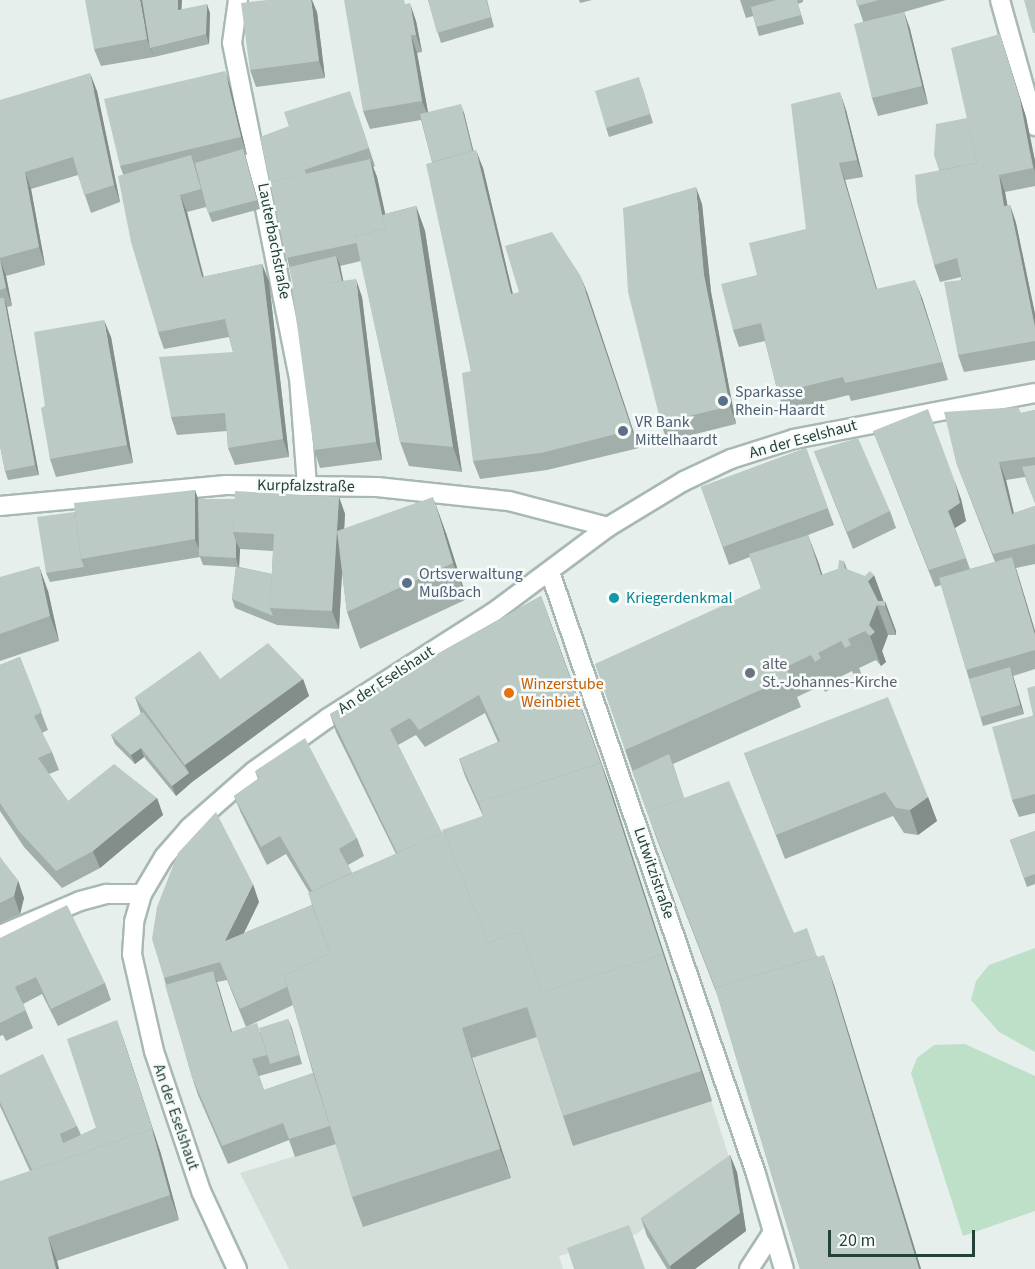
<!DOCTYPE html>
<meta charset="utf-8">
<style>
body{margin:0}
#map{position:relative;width:1035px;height:1269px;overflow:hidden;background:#e6efeb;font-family:"Source Sans 3",sans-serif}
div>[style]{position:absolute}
.built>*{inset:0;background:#d4dfda}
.green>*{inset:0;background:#bfe0c8}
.roads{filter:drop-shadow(2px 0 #a8b8b2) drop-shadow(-2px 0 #a8b8b2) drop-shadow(0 2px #a8b8b2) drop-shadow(0 -2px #a8b8b2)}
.lane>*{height:18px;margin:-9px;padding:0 9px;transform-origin:9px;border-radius:9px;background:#fff}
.street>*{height:18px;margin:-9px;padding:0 9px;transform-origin:9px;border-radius:9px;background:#fff}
.secondary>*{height:18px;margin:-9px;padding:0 9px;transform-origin:9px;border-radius:9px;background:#fff}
.wall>*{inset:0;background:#a1aea9}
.shaded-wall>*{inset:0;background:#838d89}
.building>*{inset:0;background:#bbcac4}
.dots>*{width:16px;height:16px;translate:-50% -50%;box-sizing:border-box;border:3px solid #f7fbf9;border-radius:50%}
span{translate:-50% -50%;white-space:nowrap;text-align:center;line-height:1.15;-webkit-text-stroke:5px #f7fbf9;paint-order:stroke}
.street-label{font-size:16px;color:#24423a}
.service-label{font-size:16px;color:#4e5e75}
.left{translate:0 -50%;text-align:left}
.culture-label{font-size:16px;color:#0d838f}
.worship-label{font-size:16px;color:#5b616d}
.food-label{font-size:16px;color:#c56008}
.scale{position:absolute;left:828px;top:1230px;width:147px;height:27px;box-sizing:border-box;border:3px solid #24423a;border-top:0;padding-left:8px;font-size:18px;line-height:21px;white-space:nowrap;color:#24423a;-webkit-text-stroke:4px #f7fbf9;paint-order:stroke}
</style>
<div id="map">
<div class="built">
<i style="clip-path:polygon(674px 984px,729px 1157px,637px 1234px,559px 1256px,563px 1269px,289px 1269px,240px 1173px,337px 1143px,320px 1091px)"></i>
</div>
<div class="green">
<i style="clip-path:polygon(1035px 948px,1035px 1052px,999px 1032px,971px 1000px,976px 981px,989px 965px)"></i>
<i style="clip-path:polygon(965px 1044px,1035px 1076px,1035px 1211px,963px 1236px,911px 1073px,917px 1058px,934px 1045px)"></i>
</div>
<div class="roads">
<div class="lane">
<i style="left:238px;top:0;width:43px;rotate:97.9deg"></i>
<i style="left:232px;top:43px;width:341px;rotate:78.7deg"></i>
<i style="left:299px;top:377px;width:108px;rotate:85.8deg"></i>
<i style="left:550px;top:572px;width:636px;rotate:71.11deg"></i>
<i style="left:756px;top:1174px;width:99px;rotate:73.6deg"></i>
<i style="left:0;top:935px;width:87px;rotate:-23deg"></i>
<i style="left:80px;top:901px;width:28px;rotate:-15deg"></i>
<i style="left:107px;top:894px;width:35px"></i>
<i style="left:749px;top:1269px;width:44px;rotate:-57deg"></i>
</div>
<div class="street">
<i style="left:1000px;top:0;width:131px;rotate:74.5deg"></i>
<i style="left:0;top:506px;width:227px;rotate:-5.3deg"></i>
<i style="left:226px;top:485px;width:151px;rotate:0.8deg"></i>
<i style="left:377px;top:487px;width:133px;rotate:6.1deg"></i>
<i style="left:509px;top:501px;width:102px;rotate:14.7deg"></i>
</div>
<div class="secondary">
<i style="left:237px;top:1269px;width:86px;rotate:-114.8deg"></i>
<i style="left:201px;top:1191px;width:148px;rotate:-108.6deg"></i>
<i style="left:154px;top:1051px;width:99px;rotate:-102.8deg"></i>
<i style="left:132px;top:954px;width:32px;rotate:-86deg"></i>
<i style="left:134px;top:922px;width:29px;rotate:-74deg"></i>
<i style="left:142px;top:894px;width:43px;rotate:-59.3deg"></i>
<i style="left:164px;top:857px;width:38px;rotate:-49deg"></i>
<i style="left:189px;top:828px;width:86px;rotate:-41.2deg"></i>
<i style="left:254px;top:771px;width:91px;rotate:-35.6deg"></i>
<i style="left:328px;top:718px;width:197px;rotate:-32.6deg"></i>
<i style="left:494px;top:612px;width:142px;rotate:-36.7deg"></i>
<i style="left:608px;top:527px;width:89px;rotate:-31.2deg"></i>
<i style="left:684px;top:481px;width:52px;rotate:-25.1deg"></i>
<i style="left:731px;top:459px;width:66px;rotate:-17.6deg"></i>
<i style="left:794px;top:439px;width:245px;rotate:-10.8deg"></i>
</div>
</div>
<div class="wall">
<i style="clip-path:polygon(428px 0,487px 0,494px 27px,441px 43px)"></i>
<i style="clip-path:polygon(579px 0,592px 0,580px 3px)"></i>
<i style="clip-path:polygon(740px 0,803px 0,803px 2px,798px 4px,804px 24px,759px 36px,753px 16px,746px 18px)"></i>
<i style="clip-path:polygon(856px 0,946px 0,904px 12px,910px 29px,928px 104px,878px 116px,872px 98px,863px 21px)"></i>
<i style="clip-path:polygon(408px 4px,416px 21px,422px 52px,417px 53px,428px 112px,464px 113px,473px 151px,483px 168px,513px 294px,587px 292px,639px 448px,547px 470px,480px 479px,473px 461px,471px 371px,432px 162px,421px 120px,370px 129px,363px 111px)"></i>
<i style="clip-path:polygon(182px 9px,210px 13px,209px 44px,154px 57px,101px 66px,94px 49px)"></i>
<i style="clip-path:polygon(317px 12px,325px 78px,256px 87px,250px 70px)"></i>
<i style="clip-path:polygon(1000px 34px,1026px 117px,1035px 161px,1035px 186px,1005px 192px,1007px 206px,1010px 205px,1016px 223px,1035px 314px,1035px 360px,964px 372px,958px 355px,961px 277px,940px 282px,934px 265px,939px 170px,967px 118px)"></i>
<i style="clip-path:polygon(642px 87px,653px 123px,609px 137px,606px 128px)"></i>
<i style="clip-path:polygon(231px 89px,247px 155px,245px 155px,260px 209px,212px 222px,206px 207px,187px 212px,204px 277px,262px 264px,269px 282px,289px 457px,235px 465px,228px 448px,227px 431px,177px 435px,171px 417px,233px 352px,229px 337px,164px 349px,158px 332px,123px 174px,120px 166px)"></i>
<i style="clip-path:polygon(97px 91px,120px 202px,91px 213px,78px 175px,31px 189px,45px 265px,6px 276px,12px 306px,7px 307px,39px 475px,8px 480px,5px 471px,0 446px,0 100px)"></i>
<i style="clip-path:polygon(356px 109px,375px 166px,373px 167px,377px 177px,385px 214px,416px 206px,425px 231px,462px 472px,409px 466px,400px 442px,361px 261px,340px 266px,343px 281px,362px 297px,382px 460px,320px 468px,314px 450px,294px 288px,260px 137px)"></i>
<i style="clip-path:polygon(846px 110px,863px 177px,845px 180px,877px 289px,922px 298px,948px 380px,851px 401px,849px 395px,784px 411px,778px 393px,765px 341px,739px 347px,733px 330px,757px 275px,806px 229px)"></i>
<i style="clip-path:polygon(702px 204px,711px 292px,736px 424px,667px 441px,661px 423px)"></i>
<i style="clip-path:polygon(111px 337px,133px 463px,56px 477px,50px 459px,45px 406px)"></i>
<i style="clip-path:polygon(1035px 410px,1035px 503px,1025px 477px,1006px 480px,1014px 513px,1035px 506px,1035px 564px,1016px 568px,1035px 631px,1035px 669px,1013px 676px,1024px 714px,983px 726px,941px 585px,935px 587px,873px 431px,961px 499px,966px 521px,955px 528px,970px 569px,995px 562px,956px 462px,1021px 413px)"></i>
<i style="clip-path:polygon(806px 448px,834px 525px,808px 535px,822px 575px,838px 569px,844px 561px,847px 569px,883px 601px,896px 631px,896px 635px,888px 635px,882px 651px,886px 662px,881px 666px,876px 660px,859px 668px,862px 675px,855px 678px,852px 671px,830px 682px,832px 688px,825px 692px,822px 685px,797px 697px,801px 707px,673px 764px,684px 798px,794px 933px,818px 957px,834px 985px,921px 1269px,800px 1269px,718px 997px,656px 837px,625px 750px,761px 588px,750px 557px,729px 565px,701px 487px)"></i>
<i style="clip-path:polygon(814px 451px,890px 511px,896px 528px,853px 549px)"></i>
<i style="clip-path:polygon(evenodd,195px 490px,198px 499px,235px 499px,339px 497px,345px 514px,344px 528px,446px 533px,467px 599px,360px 649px,347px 612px,342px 572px,339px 629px,277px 625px,235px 608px,232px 599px,236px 567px,203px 565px,200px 557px,50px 582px,46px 573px,75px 512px,195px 490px,240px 549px,273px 551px,272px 574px,239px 567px,240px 549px)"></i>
<i style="clip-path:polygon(0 577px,48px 591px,59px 641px,0 661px)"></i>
<i style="clip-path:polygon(evenodd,541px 596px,610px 787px,712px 1101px,573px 1146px,563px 1116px,537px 1037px,472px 1058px,511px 1178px,363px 1227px,352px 1197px,336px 1144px,295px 1157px,289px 1140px,228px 1164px,198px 1095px,192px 1077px,164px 978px,259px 902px,244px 933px,312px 905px,309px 892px,286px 854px,267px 865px,241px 813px,234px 796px,258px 779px,255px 771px,357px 838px,364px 856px,348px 865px,352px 873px,396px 854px,336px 732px,330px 714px,541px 596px,485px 713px,498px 742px,459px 759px,465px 776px,483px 816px,442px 833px,398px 745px,416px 735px,425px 747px,485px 713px,541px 596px,227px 980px,246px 1027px,293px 1005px,313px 1073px,264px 1090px,259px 1076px,302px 1064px,292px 1028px,288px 1019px,260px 1032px,232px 1032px,217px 982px,227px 980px)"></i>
<i style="clip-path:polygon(20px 657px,48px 730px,42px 733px,52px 752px,59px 770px,49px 774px,68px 801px,157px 798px,163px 815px,100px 868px,62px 888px,24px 847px,0 811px,0 665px)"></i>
<i style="clip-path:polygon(220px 679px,303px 679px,309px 696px,192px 782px,176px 796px,144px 757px,135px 764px,115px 744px,111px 735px,141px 714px,135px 697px)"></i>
<i style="clip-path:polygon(1035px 686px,1035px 813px,1019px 817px,1012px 800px,1033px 715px)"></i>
<i style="clip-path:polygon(744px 753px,928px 797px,937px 821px,918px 835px,904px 833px,893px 816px,785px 859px)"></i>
<i style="clip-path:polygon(1035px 831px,1035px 884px,1027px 887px,1010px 840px)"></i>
<i style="clip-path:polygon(0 857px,24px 898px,20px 914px,0 923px)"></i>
<i style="clip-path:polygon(0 938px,105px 983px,111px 1000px,58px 1026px,42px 994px,23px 1004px,33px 1028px,6px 1041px,3px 1035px,0 1036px)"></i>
<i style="clip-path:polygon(123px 1038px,161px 1154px,179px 1220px,57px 1261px,59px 1269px,0 1269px,30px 1171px,0 1106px,0 1075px,77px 1126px,81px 1135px,96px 1128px)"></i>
<i style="clip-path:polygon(737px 1172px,746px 1231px,695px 1269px,667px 1269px,647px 1236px,641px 1218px)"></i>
</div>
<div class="shaded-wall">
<i style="clip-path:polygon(140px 0,143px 0,150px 48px,154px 57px,147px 39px)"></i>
<i style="clip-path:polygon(178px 0,182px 0,181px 19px,178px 10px)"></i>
<i style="clip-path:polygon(311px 0,312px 0,317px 12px,325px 78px,319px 61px)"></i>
<i style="clip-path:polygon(410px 3px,416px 21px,422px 52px,416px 35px)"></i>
<i style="clip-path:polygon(207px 4px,210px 13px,209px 44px,206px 34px)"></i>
<i style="clip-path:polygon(904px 12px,910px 29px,928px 104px,922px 86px)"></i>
<i style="clip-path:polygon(1000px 34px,1026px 117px,1035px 161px,1035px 172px)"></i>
<i style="clip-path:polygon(411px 35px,417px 53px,429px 118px,422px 101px)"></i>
<i style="clip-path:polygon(225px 71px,231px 89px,247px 155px,241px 137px)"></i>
<i style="clip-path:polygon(90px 73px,97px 91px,120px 202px,114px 185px)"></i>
<i style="clip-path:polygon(840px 92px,846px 110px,863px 177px,857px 160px)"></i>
<i style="clip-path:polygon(461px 104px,464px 113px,478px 169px,475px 160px)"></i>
<i style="clip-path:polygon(243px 149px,246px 158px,260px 209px,257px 200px)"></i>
<i style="clip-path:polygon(476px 150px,483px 168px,517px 312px,511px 294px)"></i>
<i style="clip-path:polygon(370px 159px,377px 177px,394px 253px,387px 236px)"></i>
<i style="clip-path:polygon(839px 163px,845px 180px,882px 307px,876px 289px)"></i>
<i style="clip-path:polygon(25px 172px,31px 189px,45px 265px,39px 247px)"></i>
<i style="clip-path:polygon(999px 175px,1005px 192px,1011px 224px,1004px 206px)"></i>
<i style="clip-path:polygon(696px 187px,702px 204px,711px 292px,736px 424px,730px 406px,704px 275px)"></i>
<i style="clip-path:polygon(180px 195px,187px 212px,208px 295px,202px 277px)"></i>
<i style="clip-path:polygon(1010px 205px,1016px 223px,1035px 314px,1035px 327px)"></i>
<i style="clip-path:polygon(416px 206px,425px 231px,462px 472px,453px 447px)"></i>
<i style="clip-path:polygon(336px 256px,340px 265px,347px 299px,343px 290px)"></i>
<i style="clip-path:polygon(0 259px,6px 276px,12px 306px,6px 288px)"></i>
<i style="clip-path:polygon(262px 264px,269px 282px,289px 457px,283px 439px)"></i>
<i style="clip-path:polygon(580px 275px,587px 292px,639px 448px,632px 430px)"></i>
<i style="clip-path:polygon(356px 279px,362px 297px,382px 460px,376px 442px)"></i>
<i style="clip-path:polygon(915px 280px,922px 298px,948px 380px,942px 362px)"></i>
<i style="clip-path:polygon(4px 298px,7px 307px,39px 475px,35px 465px)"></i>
<i style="clip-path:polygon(104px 320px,111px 337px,133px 463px,127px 445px)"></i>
<i style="clip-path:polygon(999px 462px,1006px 480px,1018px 532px,1012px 514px)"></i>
<i style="clip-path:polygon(955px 482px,961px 499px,966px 521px,955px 528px,948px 511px)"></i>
<i style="clip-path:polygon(195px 490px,201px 508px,202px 557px,195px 539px)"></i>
<i style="clip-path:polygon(339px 497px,345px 514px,339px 629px,332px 611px)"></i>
<i style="clip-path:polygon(433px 497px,446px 533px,467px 599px,453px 563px)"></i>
<i style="clip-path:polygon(808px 535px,819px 564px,832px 605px,821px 575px)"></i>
<i style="clip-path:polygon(236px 542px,240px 549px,239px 568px,236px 558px)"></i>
<i style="clip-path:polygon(1012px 557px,1018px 575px,1035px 631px,1035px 635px)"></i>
<i style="clip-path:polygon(39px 566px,48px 591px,59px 641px,50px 616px)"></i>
<i style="clip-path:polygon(874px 575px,885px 605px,877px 605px,888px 635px,882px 651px,886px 662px,881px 666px,870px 636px,868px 581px)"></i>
<i style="clip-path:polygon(541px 596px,610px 787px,674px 984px,665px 960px)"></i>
<i style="clip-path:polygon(885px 601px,896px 631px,896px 635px,885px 606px)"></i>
<i style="clip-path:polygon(1010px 667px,1013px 676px,1024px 714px,1020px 705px)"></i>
<i style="clip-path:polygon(303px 679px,309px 696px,192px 782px,176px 796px,172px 786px,189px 773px,185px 765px)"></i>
<i style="clip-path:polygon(141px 748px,144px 757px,135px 764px,131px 755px)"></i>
<i style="clip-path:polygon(928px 797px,937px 821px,918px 835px,910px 810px)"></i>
<i style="clip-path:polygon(157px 798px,163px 815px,100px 868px,93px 851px)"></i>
<i style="clip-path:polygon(18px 880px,24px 898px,20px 914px,14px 896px)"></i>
<i style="clip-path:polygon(253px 884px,259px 902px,231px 959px,225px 941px)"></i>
<i style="clip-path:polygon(663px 954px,674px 984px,712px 1101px,701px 1071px)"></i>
<i style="clip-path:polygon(824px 955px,834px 985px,921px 1269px,919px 1269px)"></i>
<i style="clip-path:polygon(213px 971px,219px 988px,237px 1050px,231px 1032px)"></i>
<i style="clip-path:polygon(117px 1020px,161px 1154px,179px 1220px,170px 1195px)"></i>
<i style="clip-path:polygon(462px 1028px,472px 1058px,511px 1178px,500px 1149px)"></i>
<i style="clip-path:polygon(730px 1155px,737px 1172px,746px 1231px,695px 1269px,671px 1269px,670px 1266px)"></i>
<i style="clip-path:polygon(48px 1237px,57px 1261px,59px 1269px,56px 1269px)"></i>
</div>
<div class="building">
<i style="clip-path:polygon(85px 0,140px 0,147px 39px,94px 49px)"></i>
<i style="clip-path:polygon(142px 0,178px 0,178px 10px,207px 4px,206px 34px,150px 48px)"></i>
<i style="clip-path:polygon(267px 0,311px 0,319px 61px,250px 70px,241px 3px)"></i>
<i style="clip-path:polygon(344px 0,404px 0,405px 4px,410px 3px,416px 35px,411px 35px,422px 101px,363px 111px)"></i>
<i style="clip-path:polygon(428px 0,486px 0,491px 17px,437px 33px)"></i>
<i style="clip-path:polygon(776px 0,797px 0,801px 15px,756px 27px,751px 7px)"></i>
<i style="clip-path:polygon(856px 0,879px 0,857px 6px)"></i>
<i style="clip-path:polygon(1024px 0,1035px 0,1035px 33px,1033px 33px)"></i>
<i style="clip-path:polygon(904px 12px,922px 86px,872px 98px,854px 24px)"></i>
<i style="clip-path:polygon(1000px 34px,1020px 99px,1033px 168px,999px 175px,1004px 206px,1010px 205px,1035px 327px,1035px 341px,958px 355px,944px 282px,962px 280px,957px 258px,934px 265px,917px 202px,915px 175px,977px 163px,951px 48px)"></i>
<i style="clip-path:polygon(225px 71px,241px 137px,120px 166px,104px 99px)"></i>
<i style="clip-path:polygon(90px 73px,114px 185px,84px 195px,73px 157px,25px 172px,39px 247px,0 258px,0 100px)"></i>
<i style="clip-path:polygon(639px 77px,650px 114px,606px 128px,595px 91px)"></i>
<i style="clip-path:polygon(350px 91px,369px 148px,304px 170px,284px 112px)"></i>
<i style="clip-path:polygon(840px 92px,857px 160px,839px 163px,876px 289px,915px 280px,942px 362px,845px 383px,843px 377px,778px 393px,761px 323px,733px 330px,721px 284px,757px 275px,749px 243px,806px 229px,791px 104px)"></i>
<i style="clip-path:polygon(461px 104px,472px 151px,432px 162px,420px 114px)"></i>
<i style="clip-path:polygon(967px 118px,977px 163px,939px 170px,934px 155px,936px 124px)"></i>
<i style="clip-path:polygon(289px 126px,306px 174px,270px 182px,260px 137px)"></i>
<i style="clip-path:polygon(243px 149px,257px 200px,208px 213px,195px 163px)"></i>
<i style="clip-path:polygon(476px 150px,511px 294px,519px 292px,505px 246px,552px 232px,580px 275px,632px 430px,541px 453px,473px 461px,462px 373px,471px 371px,426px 164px)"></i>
<i style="clip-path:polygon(191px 155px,201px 189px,180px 195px,202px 277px,262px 264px,283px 439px,228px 448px,225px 413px,171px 417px,159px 357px,233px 352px,225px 319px,158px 332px,131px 242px,118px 176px)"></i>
<i style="clip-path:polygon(370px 159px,382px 214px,385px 229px,355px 236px,357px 243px,286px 258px,270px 182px)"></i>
<i style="clip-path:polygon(696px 187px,704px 275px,730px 406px,661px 423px,628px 292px,623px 208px)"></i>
<i style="clip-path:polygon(416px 206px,453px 447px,400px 442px,355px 236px,385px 229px,382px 215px)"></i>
<i style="clip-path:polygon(336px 256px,342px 281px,294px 288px,289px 267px)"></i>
<i style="clip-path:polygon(0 259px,6px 288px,0 290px)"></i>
<i style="clip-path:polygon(356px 279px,376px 442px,314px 450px,292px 288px)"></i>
<i style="clip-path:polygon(0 298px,4px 298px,35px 465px,5px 471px,0 446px)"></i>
<i style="clip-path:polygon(104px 320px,127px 445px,50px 459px,41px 408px,45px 406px,34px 332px)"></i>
<i style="clip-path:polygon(1018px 407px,1021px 413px,1035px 410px,1035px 457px,999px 462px,1012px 514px,1035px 506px,1035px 544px,993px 554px,956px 462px,944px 412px)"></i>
<i style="clip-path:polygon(928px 409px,955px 482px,960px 503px,948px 511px,966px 558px,929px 570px,873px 431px)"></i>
<i style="clip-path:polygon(858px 438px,890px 511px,847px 532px,814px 451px)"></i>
<i style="clip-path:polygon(806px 448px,828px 508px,723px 547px,701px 487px)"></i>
<i style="clip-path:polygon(1035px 465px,1035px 503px,1022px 467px)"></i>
<i style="clip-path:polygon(195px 490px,195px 539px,81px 559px,74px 503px)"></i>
<i style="clip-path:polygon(235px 491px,339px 497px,332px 611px,270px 608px,274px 534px,233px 532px)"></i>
<i style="clip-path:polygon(433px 497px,453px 563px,347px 612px,337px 531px)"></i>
<i style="clip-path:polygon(198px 499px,235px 499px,233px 532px,236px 542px,236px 558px,199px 556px)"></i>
<i style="clip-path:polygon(75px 512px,81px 559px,84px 567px,46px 573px,37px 517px)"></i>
<i style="clip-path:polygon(808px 535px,821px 575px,838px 569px,839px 560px,844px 561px,844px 568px,865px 576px,870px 571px,874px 575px,868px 581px,878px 601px,885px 601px,885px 606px,877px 605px,869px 625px,875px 632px,870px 636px,865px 631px,848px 639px,851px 645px,845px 648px,841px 641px,818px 653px,821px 658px,815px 662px,811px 655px,786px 667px,790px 677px,625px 750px,595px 664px,761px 588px,749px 554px)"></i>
<i style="clip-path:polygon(1012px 557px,1035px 635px,1035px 650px,966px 670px,939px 578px)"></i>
<i style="clip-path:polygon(39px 566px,50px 616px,0 634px,0 577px)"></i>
<i style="clip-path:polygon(236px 567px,272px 574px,270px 608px,273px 616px,232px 599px)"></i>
<i style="clip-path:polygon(541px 596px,603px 769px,601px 763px,479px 802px,480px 806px,459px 759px,500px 741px,479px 695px,419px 730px,410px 718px,390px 729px,442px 833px,397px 853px,330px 714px)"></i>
<i style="clip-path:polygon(268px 643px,303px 679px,185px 765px,135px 697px,200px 651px,220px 679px)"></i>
<i style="clip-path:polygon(20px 657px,42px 712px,34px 716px,52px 752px,38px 758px,68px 801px,114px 764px,157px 798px,93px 851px,56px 871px,18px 830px,0 803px,0 665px)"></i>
<i style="clip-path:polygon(1010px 667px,1020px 705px,980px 717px,969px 679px)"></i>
<i style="clip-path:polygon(1035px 686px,1035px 715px,1033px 715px,1027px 688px)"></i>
<i style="clip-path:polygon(888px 697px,928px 797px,910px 810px,896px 808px,885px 792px,776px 835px,744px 753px)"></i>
<i style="clip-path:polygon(143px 712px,189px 773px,172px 786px,141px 748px,131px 755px,111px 735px)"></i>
<i style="clip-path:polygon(1035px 715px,1035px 794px,1012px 800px,992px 727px)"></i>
<i style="clip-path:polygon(305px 738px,357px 838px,339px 849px,352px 873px,312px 891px,280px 836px,261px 847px,234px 796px,259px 778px,255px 771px)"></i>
<i style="clip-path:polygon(669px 754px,684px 798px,647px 812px,632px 771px)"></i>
<i style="clip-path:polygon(601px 763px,665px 960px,663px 954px,542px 993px,522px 931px,488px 943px,444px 832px,443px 833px,442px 830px,483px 816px,479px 802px)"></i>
<i style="clip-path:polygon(729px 781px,794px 933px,807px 928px,817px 957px,715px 988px,716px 990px,647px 812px)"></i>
<i style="clip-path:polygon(216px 812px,253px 884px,225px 941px,312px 905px,330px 953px,284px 976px,287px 987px,240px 1009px,220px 962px,164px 978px,152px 939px,157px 907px,178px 853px)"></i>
<i style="clip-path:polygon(1035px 831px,1035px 874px,1024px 878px,1010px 840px)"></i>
<i style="clip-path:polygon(444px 832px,488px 943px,522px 931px,542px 993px,663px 954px,701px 1071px,563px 1116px,527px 1007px,462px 1028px,500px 1149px,352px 1197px,284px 976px,330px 953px,308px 893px)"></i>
<i style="clip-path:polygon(0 857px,18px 880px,14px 896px,0 903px)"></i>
<i style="clip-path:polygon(67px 905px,105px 983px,51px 1009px,36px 977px,15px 987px,26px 1010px,0 1023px,0 938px)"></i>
<i style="clip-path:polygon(824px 955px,919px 1269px,800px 1269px,715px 988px)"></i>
<i style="clip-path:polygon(213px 971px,231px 1032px,257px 1023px,267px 1055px,252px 1059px,264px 1090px,313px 1073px,330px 1126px,289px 1139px,283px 1123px,222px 1146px,192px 1077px,165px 985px)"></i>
<i style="clip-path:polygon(288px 1019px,299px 1055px,270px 1064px,259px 1028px)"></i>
<i style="clip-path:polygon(117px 1020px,155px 1136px,152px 1129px,32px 1170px,0 1102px,0 1075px,43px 1054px,77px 1126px,60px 1134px,63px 1143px,96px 1128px,67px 1039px)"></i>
<i style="clip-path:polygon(152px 1129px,170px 1195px,48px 1237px,56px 1269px,0 1269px,0 1181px)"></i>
<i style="clip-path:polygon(730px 1155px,740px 1213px,670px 1266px,641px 1218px)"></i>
<i style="clip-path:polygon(629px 1225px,645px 1269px,574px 1269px,567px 1248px)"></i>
</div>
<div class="dots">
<i style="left:723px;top:401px;background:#5c6f8a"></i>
<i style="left:623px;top:431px;background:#5c6f8a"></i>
<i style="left:407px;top:583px;background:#5c6f8a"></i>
<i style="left:614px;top:598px;background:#0f9aa8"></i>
<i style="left:750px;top:673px;background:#6b7280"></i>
<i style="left:509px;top:693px;background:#e8710a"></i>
</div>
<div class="street-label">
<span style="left:274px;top:241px;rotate:79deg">Lauterbachstraße</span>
<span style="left:803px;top:439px;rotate:-15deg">An der Eselshaut</span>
<span style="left:306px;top:486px;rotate:1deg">Kurpfalzstraße</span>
<span style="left:386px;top:680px;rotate:-33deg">An der Eselshaut</span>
<span style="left:654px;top:873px;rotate:71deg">Lutwitzistraße</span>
<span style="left:176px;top:1117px;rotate:71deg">An der Eselshaut</span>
</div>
<div class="service-label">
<span class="left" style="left:735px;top:401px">Sparkasse<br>Rhein-Haardt</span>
<span class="left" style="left:635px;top:431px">VR Bank<br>Mittelhaardt</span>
<span class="left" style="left:419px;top:583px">Ortsverwaltung<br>Mußbach</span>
</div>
<div class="culture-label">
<span class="left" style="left:626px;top:598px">Kriegerdenkmal</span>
</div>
<div class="worship-label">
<span class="left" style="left:762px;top:673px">alte<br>St.-Johannes-Kirche</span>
</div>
<div class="food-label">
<span class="left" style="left:521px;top:693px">Winzerstube<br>Weinbiet</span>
</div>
<div class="scale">20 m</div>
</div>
